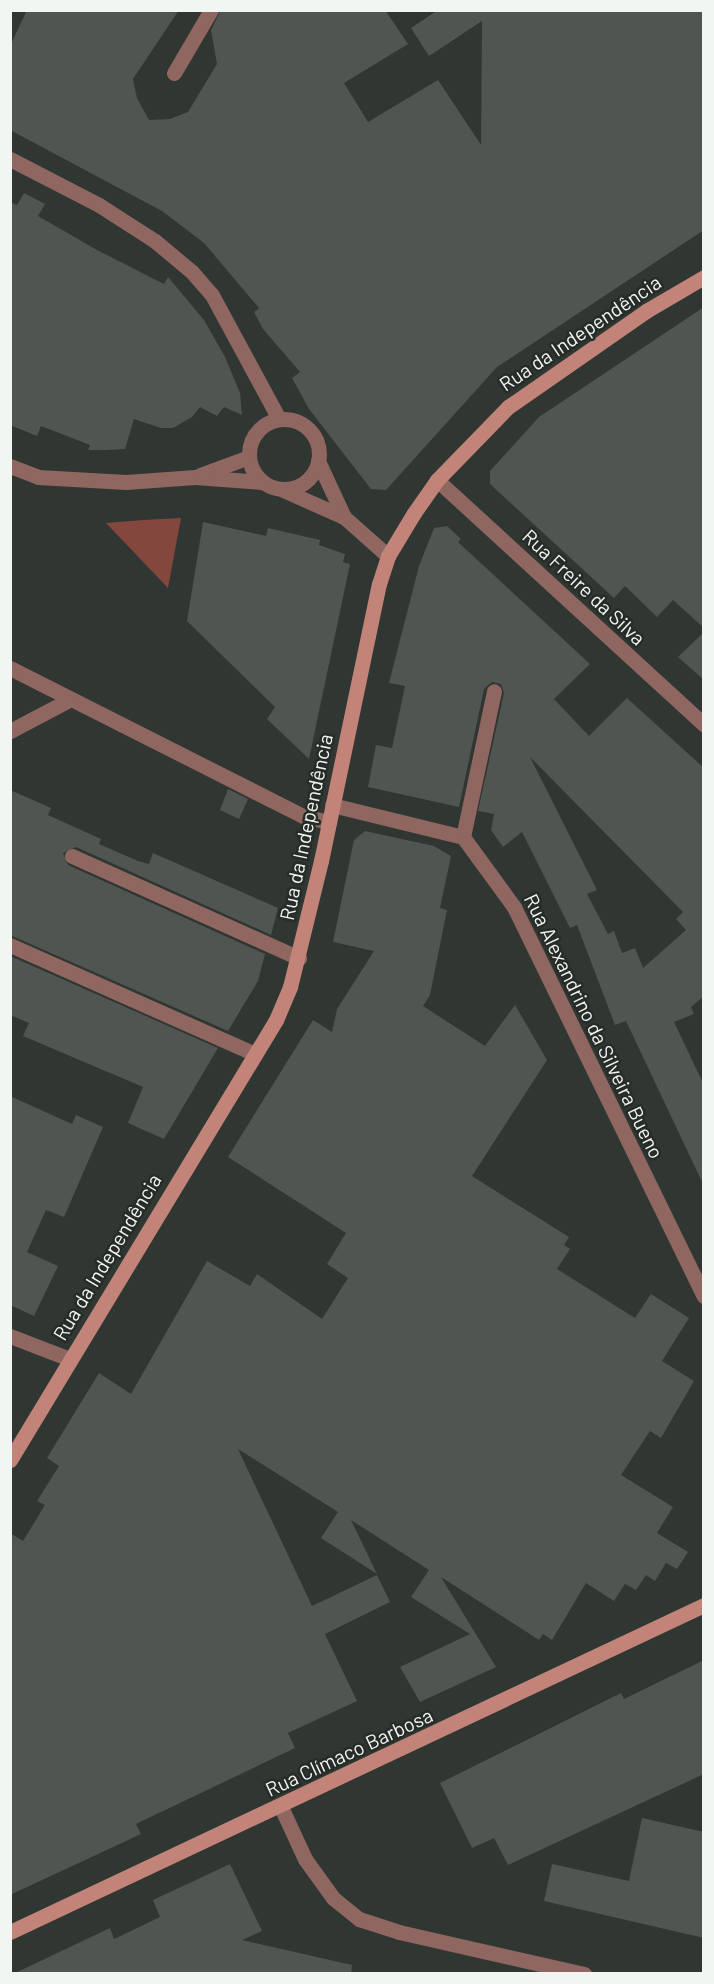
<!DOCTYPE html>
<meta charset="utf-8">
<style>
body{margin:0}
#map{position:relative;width:714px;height:1984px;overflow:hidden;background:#303632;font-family:Barlow,sans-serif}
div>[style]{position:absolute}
.green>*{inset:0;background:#83473d}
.building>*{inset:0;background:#4f5550}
.service>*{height:15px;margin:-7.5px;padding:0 7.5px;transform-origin:7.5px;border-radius:7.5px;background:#8f6760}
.minor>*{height:15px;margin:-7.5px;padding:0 7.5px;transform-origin:7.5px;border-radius:7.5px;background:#8f6760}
.minor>.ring{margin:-7.5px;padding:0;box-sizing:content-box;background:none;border:15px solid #8f6760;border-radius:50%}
.secondary>*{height:15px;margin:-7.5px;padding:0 7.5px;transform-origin:7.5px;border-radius:7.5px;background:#c28378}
span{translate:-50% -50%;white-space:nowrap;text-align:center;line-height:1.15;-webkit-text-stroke:5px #262c28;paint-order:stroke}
.street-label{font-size:20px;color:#f2f6f3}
.frame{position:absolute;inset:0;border:12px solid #f2f6f3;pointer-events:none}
</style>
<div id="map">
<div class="green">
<i style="clip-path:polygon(181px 518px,168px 588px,106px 523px,143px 520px)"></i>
</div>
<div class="building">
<i style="clip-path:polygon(27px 10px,179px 10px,133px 79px,137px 98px,149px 120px,170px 119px,188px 112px,217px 64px,211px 30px,221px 10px,385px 10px,408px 44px,344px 83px,368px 122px,438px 80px,481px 145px,482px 21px,429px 56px,411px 28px,438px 10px,704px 10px,704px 230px,497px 367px,386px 490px,371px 489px,309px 409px,292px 378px,300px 372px,263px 329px,254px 312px,259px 308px,204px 243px,162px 211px,10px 130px,10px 46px)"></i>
<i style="clip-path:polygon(24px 193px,45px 204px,38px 216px,97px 250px,164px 284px,168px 277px,204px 320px,225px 357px,240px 393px,242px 415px,224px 407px,217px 416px,200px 407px,192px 417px,173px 428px,161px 428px,134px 419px,125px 449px,107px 450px,88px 450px,90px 445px,41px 426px,37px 436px,10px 425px,10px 202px,17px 205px)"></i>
<i style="clip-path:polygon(704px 307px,704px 628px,673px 600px,657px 617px,625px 586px,614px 598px,490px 484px,490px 471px,539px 417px)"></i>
<i style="clip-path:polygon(203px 522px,266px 536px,268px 528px,320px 540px,319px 545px,345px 554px,343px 562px,350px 564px,309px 759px,267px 719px,275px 707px,187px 621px)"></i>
<i style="clip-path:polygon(evenodd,447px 526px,461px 539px,458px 542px,590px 664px,554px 699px,589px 736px,627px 698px,704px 768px,704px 996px,691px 1007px,694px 1014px,674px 1022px,704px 1085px,704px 1186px,626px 1021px,615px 1025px,577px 925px,570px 928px,522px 832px,503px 847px,491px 830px,494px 814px,478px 811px,504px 693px,501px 684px,492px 682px,484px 689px,459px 807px,368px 787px,376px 745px,392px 748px,405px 686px,389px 683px,419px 566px,434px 528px,447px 526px,530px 757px,683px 912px,676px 919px,686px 930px,643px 968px,635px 948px,622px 953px,614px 931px,608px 934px,587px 894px,597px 890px,530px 757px)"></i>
<i style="clip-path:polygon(704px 632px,704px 680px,678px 657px)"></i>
<i style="clip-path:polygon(228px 789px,248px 799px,239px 819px,220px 810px)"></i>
<i style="clip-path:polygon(10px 790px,51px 808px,48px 815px,101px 839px,99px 844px,138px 861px,149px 864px,153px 853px,278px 908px,271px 935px,76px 847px,63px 853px,68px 865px,265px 954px,258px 981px,228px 1031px,10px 935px)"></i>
<i style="clip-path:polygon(365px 831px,434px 846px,451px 856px,440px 908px,447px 910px,430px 995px,423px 1006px,485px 1046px,515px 1005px,547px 1060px,472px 1176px,569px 1237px,564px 1245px,570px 1249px,557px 1269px,635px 1318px,651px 1294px,689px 1318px,662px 1361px,694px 1381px,661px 1438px,650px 1431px,621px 1475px,673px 1507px,657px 1533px,688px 1552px,677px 1569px,666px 1563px,655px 1581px,646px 1575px,636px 1590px,625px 1584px,614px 1601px,586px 1583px,552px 1640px,543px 1634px,539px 1640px,441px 1577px,496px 1667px,420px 1702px,400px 1667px,470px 1634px,411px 1597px,429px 1570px,351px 1520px,377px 1574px,321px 1538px,338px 1512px,238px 1449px,312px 1606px,377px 1575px,390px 1602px,325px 1634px,357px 1701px,288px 1733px,295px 1748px,136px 1824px,141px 1834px,10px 1895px,10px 1533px,23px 1541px,45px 1505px,37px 1501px,59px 1466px,47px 1458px,99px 1373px,131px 1394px,207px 1261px,250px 1286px,257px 1274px,322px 1319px,348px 1278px,327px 1264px,346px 1233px,228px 1157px,313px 1020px,332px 1032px,337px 1009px,374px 951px,333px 942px,354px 840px)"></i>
<i style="clip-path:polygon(10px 956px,218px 1048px,164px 1139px,128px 1123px,143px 1087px,23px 1036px,29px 1023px,10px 1015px)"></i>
<i style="clip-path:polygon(10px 1096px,72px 1124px,76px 1115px,103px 1127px,64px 1217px,46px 1210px,27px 1252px,58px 1266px,34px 1316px,10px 1305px)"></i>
<i style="clip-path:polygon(704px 1660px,704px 1774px,508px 1865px,494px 1838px,472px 1848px,440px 1783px,621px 1693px,624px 1699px)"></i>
<i style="clip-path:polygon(642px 1818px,704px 1832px,704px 1938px,544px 1901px,552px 1864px,629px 1881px)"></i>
<i style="clip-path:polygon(230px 1864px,262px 1931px,242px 1940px,352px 1965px,351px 1974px,13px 1974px,110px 1928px,114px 1939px,160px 1917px,153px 1900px)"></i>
</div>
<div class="service">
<i style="left:10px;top:668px;width:328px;rotate:26.8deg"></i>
<i style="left:303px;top:816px;width:27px;rotate:13deg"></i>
<i style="left:10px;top:731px;width:69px;rotate:-27.7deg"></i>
</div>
<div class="minor">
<i style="left:174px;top:73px;width:73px;rotate:-59.6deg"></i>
<i style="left:10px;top:159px;width:100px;rotate:27.3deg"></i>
<i style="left:99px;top:205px;width:67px;rotate:32.7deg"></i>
<i style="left:155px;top:241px;width:48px;rotate:40deg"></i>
<i style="left:192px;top:272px;width:30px;rotate:49deg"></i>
<i style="left:212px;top:295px;width:141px;rotate:61.6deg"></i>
<i class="ring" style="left:249px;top:419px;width:55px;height:55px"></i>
<i style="left:318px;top:461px;width:62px;rotate:65.1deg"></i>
<i style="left:10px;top:466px;width:30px;rotate:21deg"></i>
<i style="left:38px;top:477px;width:88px;rotate:3.3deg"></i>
<i style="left:126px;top:482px;width:69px;rotate:-4.1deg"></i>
<i style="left:195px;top:477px;width:67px;rotate:4.3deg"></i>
<i style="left:200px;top:475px;width:52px;rotate:-20.2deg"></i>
<i style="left:437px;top:480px;width:362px;rotate:42.5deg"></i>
<i style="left:283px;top:490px;width:67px;rotate:23.9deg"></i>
<i style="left:344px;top:517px;width:59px;rotate:41.6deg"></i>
<i style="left:332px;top:805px;width:135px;rotate:13.7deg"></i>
<i style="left:463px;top:837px;width:87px;rotate:53.9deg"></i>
<i style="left:514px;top:907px;width:433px;rotate:64deg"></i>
<i style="left:463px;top:837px;width:149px;rotate:-78deg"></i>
<i style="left:72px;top:856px;width:249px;rotate:24.2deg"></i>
<i style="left:10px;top:945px;width:268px;rotate:24deg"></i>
<i style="left:10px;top:1336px;width:64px;rotate:21deg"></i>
<i style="left:281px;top:1807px;width:57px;rotate:65.2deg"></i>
<i style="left:305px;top:1859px;width:48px;rotate:54.3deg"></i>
<i style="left:333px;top:1898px;width:33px;rotate:39deg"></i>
<i style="left:359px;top:1919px;width:42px;rotate:18deg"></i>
<i style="left:399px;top:1932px;width:190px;rotate:12.8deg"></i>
</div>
<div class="secondary">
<i style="left:10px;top:1460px;width:514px;rotate:-58.85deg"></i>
<i style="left:276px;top:1020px;width:36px;rotate:-67deg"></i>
<i style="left:290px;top:987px;width:130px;rotate:-76.2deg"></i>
<i style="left:321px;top:861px;width:283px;rotate:-78.2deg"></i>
<i style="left:379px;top:584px;width:29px;rotate:-72deg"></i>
<i style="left:388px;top:556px;width:50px;rotate:-58.8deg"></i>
<i style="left:414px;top:513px;width:40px;rotate:-55.1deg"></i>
<i style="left:437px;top:480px;width:102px;rotate:-45.8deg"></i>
<i style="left:508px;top:407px;width:168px;rotate:-34.8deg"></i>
<i style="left:646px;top:311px;width:67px;rotate:-30.4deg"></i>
<i style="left:10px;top:1932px;width:767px;rotate:-25.23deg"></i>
</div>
<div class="street-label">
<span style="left:580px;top:333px;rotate:-34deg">Rua da Independência</span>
<span style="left:584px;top:587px;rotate:43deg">Rua Freire da Silva</span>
<span style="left:306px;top:827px;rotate:-78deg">Rua da Independência</span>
<span style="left:594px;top:1026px;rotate:64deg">Rua Alexandrino da Silveira Bueno</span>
<span style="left:107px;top:1257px;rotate:-59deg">Rua da Independência</span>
<span style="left:349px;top:1752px;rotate:-25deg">Rua Clímaco Barbosa</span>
</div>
<div class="frame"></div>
</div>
